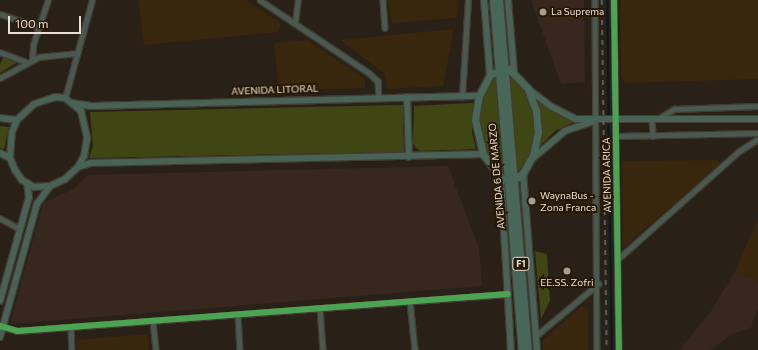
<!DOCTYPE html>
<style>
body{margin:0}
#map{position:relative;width:758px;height:350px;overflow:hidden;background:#292117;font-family:Commissioner,sans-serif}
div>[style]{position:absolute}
.commercial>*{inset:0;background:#38271f}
.built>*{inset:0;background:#38260d}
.green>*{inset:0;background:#404613}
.stream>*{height:1.5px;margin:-0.75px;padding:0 0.75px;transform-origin:0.75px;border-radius:0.75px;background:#071725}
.roads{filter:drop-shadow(1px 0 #423c33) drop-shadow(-1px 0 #423c33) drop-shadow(0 1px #423c33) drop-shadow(0 -1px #423c33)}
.minor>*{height:4.5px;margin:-2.25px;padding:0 2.25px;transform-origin:2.25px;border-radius:2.25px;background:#4a5950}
.major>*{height:6px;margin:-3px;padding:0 3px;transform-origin:3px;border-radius:3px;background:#486255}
.highway>*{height:7px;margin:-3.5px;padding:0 3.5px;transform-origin:3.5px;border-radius:3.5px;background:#486759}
.rail>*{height:1.5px;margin-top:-0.75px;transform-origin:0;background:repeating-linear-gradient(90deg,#586058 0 5px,transparent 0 10px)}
.cycleway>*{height:6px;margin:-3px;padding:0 3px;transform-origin:3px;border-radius:3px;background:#4ca352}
.dots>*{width:11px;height:11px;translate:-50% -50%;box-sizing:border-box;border:2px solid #271805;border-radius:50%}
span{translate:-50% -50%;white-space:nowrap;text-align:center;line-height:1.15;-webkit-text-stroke:4px #271805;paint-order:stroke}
.shield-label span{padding:1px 3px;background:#271805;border:1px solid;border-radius:3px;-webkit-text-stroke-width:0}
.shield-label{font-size:9px;color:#e9dfd3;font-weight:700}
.poi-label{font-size:10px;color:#e9dfd3}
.left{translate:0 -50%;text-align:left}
.street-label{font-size:10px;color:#e9dfd3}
.scale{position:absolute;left:8px;top:16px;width:73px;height:18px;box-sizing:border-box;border:2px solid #e9dfd3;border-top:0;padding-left:5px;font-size:12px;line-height:14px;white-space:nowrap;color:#e9dfd3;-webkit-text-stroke:3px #271805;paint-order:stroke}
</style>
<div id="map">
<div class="commercial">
<i style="clip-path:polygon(531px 0,584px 0,585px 82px,561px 84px)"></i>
<i style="clip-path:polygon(448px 166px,479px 249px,482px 286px,10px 324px,43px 203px,74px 189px,88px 175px)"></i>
<i style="clip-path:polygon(735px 271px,758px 281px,758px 308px,751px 328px,732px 334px,710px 350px,679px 350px,712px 310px)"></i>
</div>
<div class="built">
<i style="clip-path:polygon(138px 0,246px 0,281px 23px,278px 32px,144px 45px)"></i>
<i style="clip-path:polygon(388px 0,459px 0,456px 18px,392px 23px)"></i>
<i style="clip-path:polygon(620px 0,758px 0,758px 79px,625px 83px,621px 76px)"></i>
<i style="clip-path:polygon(454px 29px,443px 86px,387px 89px,385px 74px,340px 40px)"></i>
<i style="clip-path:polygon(307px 40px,365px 79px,365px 88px,279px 90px,274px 43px)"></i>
<i style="clip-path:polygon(718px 160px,720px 164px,623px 248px,622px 161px)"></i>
<i style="clip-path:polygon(758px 219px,758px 281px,735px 271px)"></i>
<i style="clip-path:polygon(582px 306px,588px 308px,588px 350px,543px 350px,543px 340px)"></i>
<i style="clip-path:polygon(148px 334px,149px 350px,77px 350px,76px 340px)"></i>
</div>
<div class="green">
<i style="clip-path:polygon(4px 56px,21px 60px,0 73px,0 64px)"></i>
<i style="clip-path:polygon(508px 73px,518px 81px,527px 95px,535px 126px,529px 157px,517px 174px)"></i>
<i style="clip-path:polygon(496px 74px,503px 175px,487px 156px,478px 117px,485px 88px)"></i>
<i style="clip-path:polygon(536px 99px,560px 116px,576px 121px,555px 131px,539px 147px,542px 126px)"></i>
<i style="clip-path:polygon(473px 103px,472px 133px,476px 149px,421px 151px,416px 148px,413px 143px,414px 106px)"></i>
<i style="clip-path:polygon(403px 105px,404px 152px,89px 158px,93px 146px,90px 112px)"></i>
<i style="clip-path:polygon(0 126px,9px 127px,4px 149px,0 148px)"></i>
<i style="clip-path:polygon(535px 251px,547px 254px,550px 301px,541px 319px)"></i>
</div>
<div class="stream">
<i style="left:608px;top:0;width:117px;rotate:89.5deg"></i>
<i style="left:609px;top:125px;width:225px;rotate:89.2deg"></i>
</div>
<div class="roads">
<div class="minor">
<i style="left:260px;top:0;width:131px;rotate:33.8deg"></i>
<i style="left:369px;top:73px;width:12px;rotate:42deg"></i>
<i style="left:378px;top:81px;width:17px;rotate:87deg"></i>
<i style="left:383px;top:0;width:28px;rotate:86deg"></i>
<i style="left:595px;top:0;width:350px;rotate:89.7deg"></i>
<i style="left:614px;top:0;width:350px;rotate:89.2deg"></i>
<i style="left:0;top:14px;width:41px;rotate:18.4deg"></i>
<i style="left:295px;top:23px;width:23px;rotate:-83deg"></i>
<i style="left:0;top:52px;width:28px;rotate:21deg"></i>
<i style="left:32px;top:60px;width:15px;rotate:-86deg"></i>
<i style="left:33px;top:45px;width:47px;rotate:-71.6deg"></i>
<i style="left:0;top:78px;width:44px;rotate:-28.3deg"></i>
<i style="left:39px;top:57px;width:39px;rotate:-6deg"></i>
<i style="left:462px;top:97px;width:97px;rotate:-86.5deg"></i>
<i style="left:65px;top:98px;width:102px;rotate:-74.6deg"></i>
<i style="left:658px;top:119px;width:19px;rotate:-32deg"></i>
<i style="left:674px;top:109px;width:84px;rotate:-2deg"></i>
<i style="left:652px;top:120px;width:16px;rotate:86deg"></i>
<i style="left:616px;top:136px;width:142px;rotate:-1.2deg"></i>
<i style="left:0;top:218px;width:23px;rotate:29deg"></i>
<i style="left:618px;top:259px;width:161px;rotate:-41.7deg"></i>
<i style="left:738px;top:152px;width:24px;rotate:-33deg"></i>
<i style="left:410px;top:301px;width:49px;rotate:84.2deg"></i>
<i style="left:320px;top:308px;width:42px;rotate:85.9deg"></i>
<i style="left:238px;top:314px;width:36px;rotate:87deg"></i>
<i style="left:153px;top:321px;width:29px;rotate:84deg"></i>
<i style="left:0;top:326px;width:18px;rotate:16deg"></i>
<i style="left:17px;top:331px;width:492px;rotate:-4.3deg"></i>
<i style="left:71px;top:327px;width:23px;rotate:88deg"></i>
<i style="left:537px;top:335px;width:80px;rotate:-39.9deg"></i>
</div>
<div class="major">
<i style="left:484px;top:0;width:74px;rotate:85.4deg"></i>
<i style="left:508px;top:0;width:71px;rotate:85.2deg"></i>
<i style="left:528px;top:89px;width:30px;rotate:37deg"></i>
<i style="left:552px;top:107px;width:27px;rotate:27deg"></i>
<i style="left:576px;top:119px;width:182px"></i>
<i style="left:55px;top:97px;width:10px;rotate:6deg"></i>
<i style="left:65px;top:98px;width:21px;rotate:39deg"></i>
<i style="left:81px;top:111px;width:28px;rotate:77deg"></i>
<i style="left:87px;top:138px;width:18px;rotate:99deg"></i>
<i style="left:84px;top:156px;width:13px;rotate:119deg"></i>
<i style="left:78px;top:167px;width:18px;rotate:137deg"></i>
<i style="left:65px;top:179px;width:17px;rotate:155deg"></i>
<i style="left:50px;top:186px;width:16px;rotate:176deg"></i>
<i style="left:34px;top:187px;width:14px;rotate:-150deg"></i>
<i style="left:22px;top:180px;width:12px;rotate:-125deg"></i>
<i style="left:15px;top:170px;width:13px;rotate:-113deg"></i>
<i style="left:10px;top:158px;width:26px;rotate:-86deg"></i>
<i style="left:12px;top:132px;width:13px;rotate:-67deg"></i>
<i style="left:17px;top:120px;width:23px;rotate:-43deg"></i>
<i style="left:34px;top:104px;width:22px;rotate:-18deg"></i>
<i style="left:407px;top:97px;width:60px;rotate:88.1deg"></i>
<i style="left:72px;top:103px;width:19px;rotate:9deg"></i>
<i style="left:91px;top:106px;width:388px;rotate:-1.5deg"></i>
<i style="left:0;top:118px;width:17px;rotate:7deg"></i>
<i style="left:0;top:153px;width:11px;rotate:27deg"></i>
<i style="left:532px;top:159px;width:43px;rotate:-40.3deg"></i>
<i style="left:565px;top:131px;width:28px;rotate:-19deg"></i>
<i style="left:78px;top:167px;width:14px;rotate:-17deg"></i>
<i style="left:91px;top:163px;width:392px;rotate:-1.3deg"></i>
<i style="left:523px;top:173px;width:178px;rotate:85.5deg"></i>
<i style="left:501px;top:178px;width:172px;rotate:86.7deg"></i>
<i style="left:0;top:301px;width:108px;rotate:-74.4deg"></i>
<i style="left:29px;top:197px;width:14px;rotate:-98deg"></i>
<i style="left:0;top:337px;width:138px;rotate:-74.5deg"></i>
<i style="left:37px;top:204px;width:22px;rotate:-54deg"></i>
</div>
<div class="highway">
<i style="left:493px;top:0;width:351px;rotate:85.3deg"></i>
<i style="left:499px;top:0;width:351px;rotate:85.3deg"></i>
<i style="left:509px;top:69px;width:28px;rotate:46deg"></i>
<i style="left:528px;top:89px;width:23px;rotate:70deg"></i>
<i style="left:536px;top:111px;width:21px;rotate:85deg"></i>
<i style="left:538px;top:132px;width:24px;rotate:102deg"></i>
<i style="left:533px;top:155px;width:21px;rotate:119deg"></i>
<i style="left:523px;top:173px;width:6px;rotate:141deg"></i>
<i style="left:518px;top:177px;width:11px;rotate:165deg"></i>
<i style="left:507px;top:180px;width:6px;rotate:-162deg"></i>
<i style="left:501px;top:178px;width:30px;rotate:-127deg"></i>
<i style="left:483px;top:154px;width:35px;rotate:-103deg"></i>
<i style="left:475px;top:120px;width:24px;rotate:-81deg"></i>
<i style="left:479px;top:96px;width:25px;rotate:-63deg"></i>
<i style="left:490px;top:74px;width:20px;rotate:-15deg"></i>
</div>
</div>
<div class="rail">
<i style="left:602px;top:0;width:350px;rotate:89.2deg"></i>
</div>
<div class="cycleway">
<i style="left:614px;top:0;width:350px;rotate:89.2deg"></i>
<i style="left:0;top:326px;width:18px;rotate:16deg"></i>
<i style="left:17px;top:331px;width:492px;rotate:-4.3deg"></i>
</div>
<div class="dots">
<i style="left:543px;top:12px;background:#a69c91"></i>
<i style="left:532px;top:201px;background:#a69c91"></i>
<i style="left:567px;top:271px;background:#a69c91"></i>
</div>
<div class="shield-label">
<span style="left:521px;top:264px">F1</span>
</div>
<div class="poi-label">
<span class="left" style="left:551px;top:12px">La Suprema</span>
<span class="left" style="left:540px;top:201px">WaynaBus -<br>Zona Franca</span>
<span style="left:567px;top:283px">EE.SS. Zofri</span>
</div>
<div class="street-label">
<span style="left:275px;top:90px;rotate:-2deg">AVENIDA LITORAL</span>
<span style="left:607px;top:175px;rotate:-91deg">AVENIDA ARICA</span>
<span style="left:497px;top:176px;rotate:-95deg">AVENIDA 6 DE MARZO</span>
</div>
<div class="scale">100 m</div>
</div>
